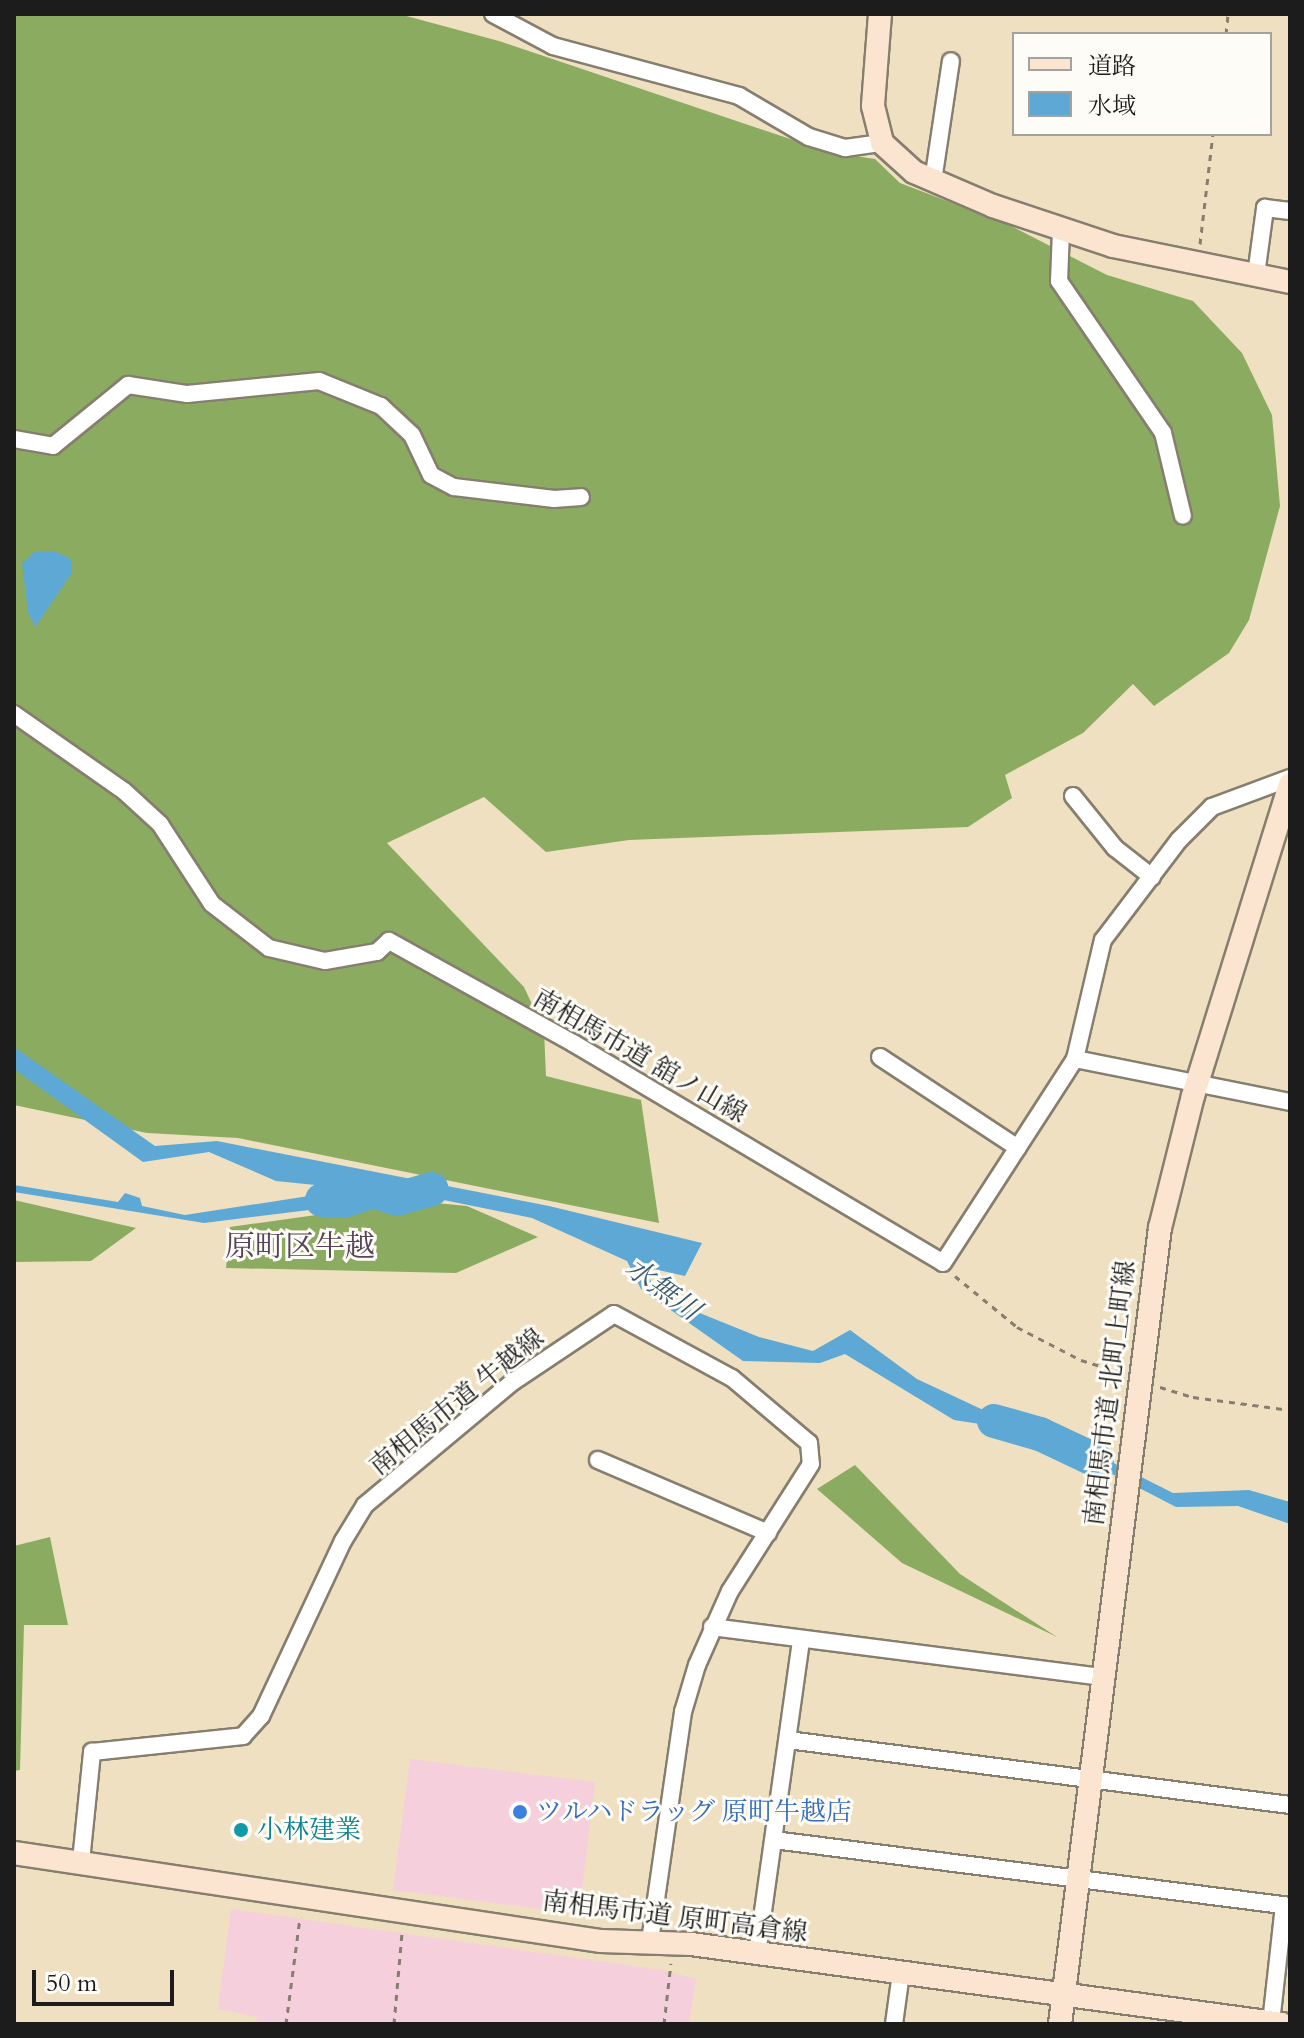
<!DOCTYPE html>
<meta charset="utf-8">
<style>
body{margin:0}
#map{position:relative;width:1304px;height:2038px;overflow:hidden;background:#efe0c1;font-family:Cardo,"Noto Serif JP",serif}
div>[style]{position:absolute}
.built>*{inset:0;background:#f5cfdb}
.forest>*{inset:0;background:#8bac60}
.water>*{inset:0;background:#5da8d5}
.river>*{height:34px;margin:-17px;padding:0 17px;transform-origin:17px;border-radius:17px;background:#5da8d5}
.path>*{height:3px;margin-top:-1.5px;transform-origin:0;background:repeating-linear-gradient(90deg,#867e6e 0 6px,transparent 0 12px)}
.roads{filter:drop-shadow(2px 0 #867e6e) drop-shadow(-2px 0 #867e6e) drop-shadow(0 2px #867e6e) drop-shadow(0 -2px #867e6e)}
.street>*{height:16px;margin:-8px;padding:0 8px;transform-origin:8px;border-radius:8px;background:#fff}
.secondary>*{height:22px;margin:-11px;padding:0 11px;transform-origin:11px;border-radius:11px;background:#fce5d0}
.dots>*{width:22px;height:22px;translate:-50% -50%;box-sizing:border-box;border:4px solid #fdfcf7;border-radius:50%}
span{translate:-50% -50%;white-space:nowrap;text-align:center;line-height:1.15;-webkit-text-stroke:6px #fdfcf7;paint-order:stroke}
.street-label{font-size:26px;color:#1c1c1c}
.shop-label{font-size:26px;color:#366cbe}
.left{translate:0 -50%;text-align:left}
.culture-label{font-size:26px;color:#0d838f}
.water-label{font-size:28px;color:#395b6f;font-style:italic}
.quarter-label{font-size:30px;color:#574559}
.frame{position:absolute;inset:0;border:16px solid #1c1c1c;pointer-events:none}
.legend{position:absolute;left:1012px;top:32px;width:260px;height:104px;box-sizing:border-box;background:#fdfcf7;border:2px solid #a3a29f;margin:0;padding:10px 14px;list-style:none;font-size:24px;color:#1c1c1c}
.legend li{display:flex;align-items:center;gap:16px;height:40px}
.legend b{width:40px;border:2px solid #a3a29f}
.scale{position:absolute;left:32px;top:1970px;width:142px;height:36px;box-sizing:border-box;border:4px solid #1c1c1c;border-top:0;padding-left:10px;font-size:24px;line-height:28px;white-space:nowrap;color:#1c1c1c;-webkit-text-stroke:6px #fdfcf7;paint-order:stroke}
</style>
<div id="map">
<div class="built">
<i style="clip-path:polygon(410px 1759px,595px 1782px,579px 1914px,393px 1890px)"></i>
<i style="clip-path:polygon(231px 1909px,662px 1970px,696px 1979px,689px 2024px,256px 2024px,257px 2017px,218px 2009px)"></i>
</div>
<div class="forest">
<i style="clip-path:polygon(14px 14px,399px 14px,499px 41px,829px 152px,875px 159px,900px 183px,1007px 224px,1107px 275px,1193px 301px,1242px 353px,1272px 415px,1280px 506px,1249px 620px,1229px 653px,1154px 706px,1133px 684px,1083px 733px,1005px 775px,1012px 798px,968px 827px,629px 840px,546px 852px,484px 797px,387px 843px,524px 987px,544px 1030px,546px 1076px,641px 1100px,659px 1223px,238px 1138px,147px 1133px,14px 1105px)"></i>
<i style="clip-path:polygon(14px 1200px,136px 1228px,91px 1261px,14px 1262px)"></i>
<i style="clip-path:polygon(415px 1201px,467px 1206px,538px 1237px,456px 1273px,226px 1268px,230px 1227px)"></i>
<i style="clip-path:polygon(855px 1465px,960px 1574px,1057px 1637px,902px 1563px,817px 1489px)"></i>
<i style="clip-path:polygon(50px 1537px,68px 1625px,24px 1625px,20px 1770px,14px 1771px,14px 1546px)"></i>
</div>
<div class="water">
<i style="clip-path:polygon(36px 551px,55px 551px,72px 560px,72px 573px,35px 627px,28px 612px,22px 563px)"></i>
<i style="clip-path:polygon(14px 1047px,155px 1146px,217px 1141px,549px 1206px,702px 1243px,685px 1276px,636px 1265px,670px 1301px,759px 1337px,813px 1351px,850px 1330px,917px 1379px,994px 1415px,1060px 1436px,1173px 1493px,1249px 1490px,1290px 1502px,1290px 1524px,1238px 1506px,1176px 1507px,1052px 1443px,1059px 1436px,954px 1420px,845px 1354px,820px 1363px,743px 1361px,641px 1289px,627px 1261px,532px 1218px,424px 1196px,204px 1223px,14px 1192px,14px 1185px,118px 1202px,125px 1193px,140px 1198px,142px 1206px,185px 1215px,341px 1191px,370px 1198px,404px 1194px,276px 1181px,209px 1152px,143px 1162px,14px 1069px)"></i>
</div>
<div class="river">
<i style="left:322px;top:1200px;width:21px;rotate:3deg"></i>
<i style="left:343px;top:1201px;width:32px;rotate:-18deg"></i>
<i style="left:373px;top:1191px;width:25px;rotate:18deg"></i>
<i style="left:397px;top:1199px;width:36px;rotate:-16deg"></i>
<i style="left:994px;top:1421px;width:48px;rotate:15.8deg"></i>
<i style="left:1040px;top:1434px;width:63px;rotate:25.3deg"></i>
</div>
<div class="path">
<i style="left:1226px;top:34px;width:20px;rotate:-84deg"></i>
<i style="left:1200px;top:244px;width:111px;rotate:-83.3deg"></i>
<i style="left:955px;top:1276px;width:80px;rotate:39.4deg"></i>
<i style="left:1017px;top:1327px;width:72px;rotate:27.3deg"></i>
<i style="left:1081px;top:1360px;width:44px;rotate:17.2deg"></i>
<i style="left:1160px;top:1387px;width:34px;rotate:17deg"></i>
<i style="left:1193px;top:1397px;width:98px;rotate:7.6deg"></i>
<i style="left:286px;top:2024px;width:108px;rotate:-82.5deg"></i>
<i style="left:394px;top:2024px;width:92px;rotate:-85deg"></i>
<i style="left:664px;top:2024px;width:61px;rotate:-83.5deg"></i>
</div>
<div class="roads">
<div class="street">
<i style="left:493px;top:14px;width:68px;rotate:28.1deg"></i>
<i style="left:553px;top:46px;width:193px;rotate:15deg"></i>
<i style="left:739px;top:96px;width:81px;rotate:30.4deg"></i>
<i style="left:809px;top:137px;width:38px;rotate:17deg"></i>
<i style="left:845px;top:148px;width:37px;rotate:-8deg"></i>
<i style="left:933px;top:181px;width:121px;rotate:-81.5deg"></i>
<i style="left:1061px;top:230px;width:51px;rotate:92.2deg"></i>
<i style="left:1059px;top:281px;width:184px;rotate:55.6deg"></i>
<i style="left:1163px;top:433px;width:85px;rotate:76.5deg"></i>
<i style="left:1256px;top:275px;width:68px;rotate:-82.3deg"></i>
<i style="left:1265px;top:208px;width:25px;rotate:7deg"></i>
<i style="left:14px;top:439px;width:40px;rotate:10deg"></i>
<i style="left:53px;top:446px;width:97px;rotate:-39.1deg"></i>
<i style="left:128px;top:385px;width:60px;rotate:8.7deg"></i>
<i style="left:187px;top:394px;width:133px;rotate:-5.6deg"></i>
<i style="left:319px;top:381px;width:67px;rotate:22deg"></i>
<i style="left:381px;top:406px;width:42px;rotate:43.1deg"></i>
<i style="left:412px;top:435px;width:44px;rotate:64.6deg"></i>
<i style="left:431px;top:475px;width:26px;rotate:28deg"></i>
<i style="left:454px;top:487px;width:101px;rotate:6.8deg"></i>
<i style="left:554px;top:499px;width:27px;rotate:-4deg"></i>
<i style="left:14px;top:714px;width:134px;rotate:35deg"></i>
<i style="left:124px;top:791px;width:49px;rotate:42.5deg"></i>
<i style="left:160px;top:824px;width:95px;rotate:57deg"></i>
<i style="left:212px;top:904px;width:72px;rotate:37.7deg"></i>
<i style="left:269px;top:948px;width:57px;rotate:13.1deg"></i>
<i style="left:325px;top:961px;width:53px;rotate:-9.8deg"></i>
<i style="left:377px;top:952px;width:16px;rotate:-43deg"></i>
<i style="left:389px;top:941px;width:210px;rotate:29deg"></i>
<i style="left:573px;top:1043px;width:430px;rotate:30.7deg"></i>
<i style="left:943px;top:1263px;width:243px;rotate:-57.1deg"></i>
<i style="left:1075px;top:1059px;width:122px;rotate:-76.8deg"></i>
<i style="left:1103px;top:940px;width:126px;rotate:-52.8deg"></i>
<i style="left:1179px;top:840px;width:47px;rotate:-45deg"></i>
<i style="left:1212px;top:807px;width:83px;rotate:-20.4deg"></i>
<i style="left:1073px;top:796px;width:67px;rotate:51.1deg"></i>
<i style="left:1115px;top:848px;width:47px;rotate:38.1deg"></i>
<i style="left:880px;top:1057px;width:165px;rotate:33.4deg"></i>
<i style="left:1075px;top:1059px;width:219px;rotate:11.3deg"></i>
<i style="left:598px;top:1460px;width:185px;rotate:23.2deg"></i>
<i style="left:712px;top:1627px;width:394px;rotate:7.3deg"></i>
<i style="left:788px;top:1740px;width:506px;rotate:7.38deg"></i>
<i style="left:774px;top:1840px;width:520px;rotate:7.29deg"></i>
<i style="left:81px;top:1861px;width:110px;rotate:-84.2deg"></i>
<i style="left:92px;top:1752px;width:152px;rotate:-6deg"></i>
<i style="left:243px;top:1736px;width:27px;rotate:-48deg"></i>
<i style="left:261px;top:1716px;width:193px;rotate:-64.9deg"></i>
<i style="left:343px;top:1541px;width:42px;rotate:-58.6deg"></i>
<i style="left:365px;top:1505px;width:194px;rotate:-39.8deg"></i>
<i style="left:514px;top:1381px;width:120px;rotate:-33.8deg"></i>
<i style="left:614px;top:1314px;width:134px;rotate:28.5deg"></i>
<i style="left:732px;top:1378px;width:101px;rotate:40.2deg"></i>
<i style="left:809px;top:1443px;width:21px;rotate:85deg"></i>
<i style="left:811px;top:1464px;width:151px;rotate:122.5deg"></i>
<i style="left:730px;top:1591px;width:81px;rotate:114deg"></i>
<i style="left:697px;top:1665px;width:49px;rotate:106.6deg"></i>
<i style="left:683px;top:1712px;width:231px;rotate:98.2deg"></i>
<i style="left:757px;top:1954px;width:318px;rotate:-82deg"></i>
<i style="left:1271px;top:2023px;width:118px;rotate:-83.7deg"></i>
<i style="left:894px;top:2024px;width:51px;rotate:-82.2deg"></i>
</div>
<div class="secondary">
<i style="left:880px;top:14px;width:92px;rotate:94.4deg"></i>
<i style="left:873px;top:106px;width:38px;rotate:76deg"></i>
<i style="left:882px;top:143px;width:43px;rotate:42.2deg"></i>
<i style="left:914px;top:172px;width:86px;rotate:23.3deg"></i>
<i style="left:993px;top:206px;width:126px;rotate:18.4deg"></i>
<i style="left:1113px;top:246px;width:181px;rotate:11.5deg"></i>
<i style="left:14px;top:1853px;width:594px;rotate:8.53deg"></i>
<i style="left:601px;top:1941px;width:90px;rotate:1.9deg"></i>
<i style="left:691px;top:1944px;width:596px;rotate:7.71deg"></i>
<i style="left:1060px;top:2024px;width:802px;rotate:-82.84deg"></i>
<i style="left:1160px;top:1228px;width:136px;rotate:-76deg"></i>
<i style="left:1193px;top:1096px;width:327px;rotate:-72.7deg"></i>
</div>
</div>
<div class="dots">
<i style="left:520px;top:1812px;background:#3f7fe0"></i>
<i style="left:241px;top:1830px;background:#0f9aa8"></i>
</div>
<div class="street-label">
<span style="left:640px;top:1056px;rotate:30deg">南相馬市道 舘ノ山線</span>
<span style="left:1110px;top:1393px;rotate:-83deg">南相馬市道 北町上町線</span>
<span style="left:457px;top:1402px;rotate:-39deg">南相馬市道 牛越線</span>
<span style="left:675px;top:1917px;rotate:7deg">南相馬市道 原町高倉線</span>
</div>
<div class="shop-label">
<span class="left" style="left:536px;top:1812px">ツルハドラッグ 原町牛越店</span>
</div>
<div class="culture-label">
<span class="left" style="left:257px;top:1830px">小林建業</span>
</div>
<div class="water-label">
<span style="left:663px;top:1289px;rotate:36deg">水無川</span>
</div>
<div class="quarter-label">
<span style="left:300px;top:1247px">原町区牛越</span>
</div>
<div class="frame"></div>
<ul class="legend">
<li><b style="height:10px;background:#fce5d0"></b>道路</li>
<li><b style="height:22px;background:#5da8d5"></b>水域</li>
</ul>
<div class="scale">50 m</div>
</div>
